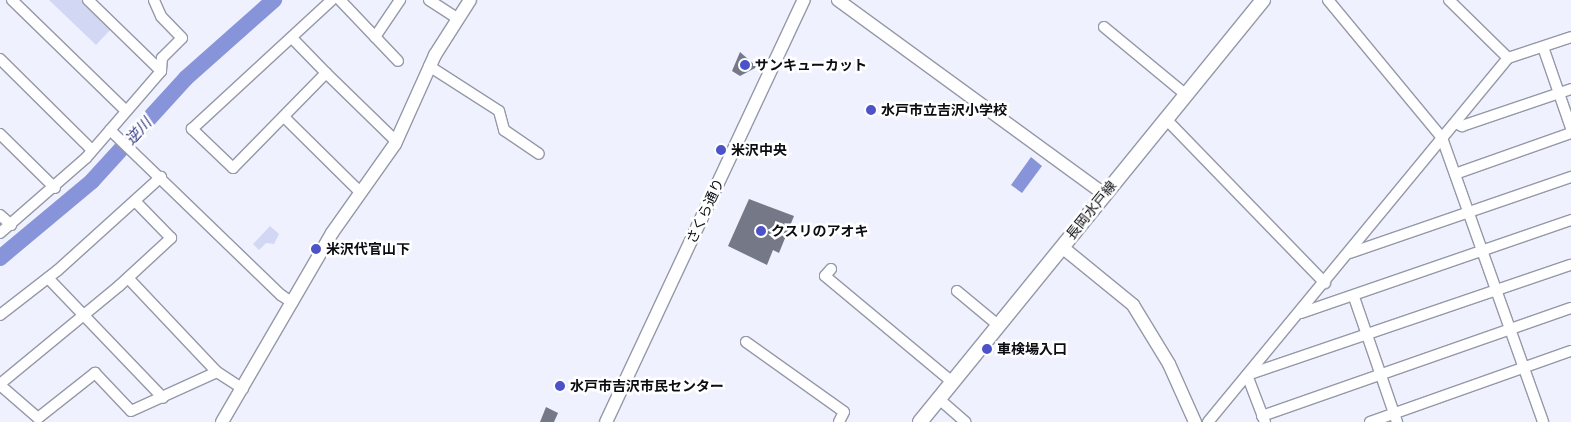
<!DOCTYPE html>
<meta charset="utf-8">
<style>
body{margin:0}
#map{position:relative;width:1571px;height:422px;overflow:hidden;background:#eff2fe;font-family:Merriweather,"Noto Sans JP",serif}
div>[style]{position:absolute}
.green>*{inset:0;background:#d2d8f4}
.water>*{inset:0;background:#8894d9}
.river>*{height:16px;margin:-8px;padding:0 8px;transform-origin:8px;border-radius:8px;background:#8894d9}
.building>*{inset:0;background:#757886}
.roads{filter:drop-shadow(1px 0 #9599a7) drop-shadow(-1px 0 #9599a7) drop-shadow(0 1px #9599a7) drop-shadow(0 -1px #9599a7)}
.minor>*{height:10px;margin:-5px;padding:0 5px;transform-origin:5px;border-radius:5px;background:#fff}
.tertiary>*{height:12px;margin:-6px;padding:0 6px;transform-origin:6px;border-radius:6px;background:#fff}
.secondary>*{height:14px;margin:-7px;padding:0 7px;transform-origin:7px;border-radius:7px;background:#fff}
.dots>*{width:14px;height:14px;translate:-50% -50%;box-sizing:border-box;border:2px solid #fff;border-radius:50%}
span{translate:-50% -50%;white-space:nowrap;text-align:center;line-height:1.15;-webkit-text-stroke:5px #fff;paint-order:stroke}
.poi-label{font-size:14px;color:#0c0d12;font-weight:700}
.left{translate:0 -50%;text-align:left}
.street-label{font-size:14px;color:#0c0d12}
.water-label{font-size:15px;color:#303585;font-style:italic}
</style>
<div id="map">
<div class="green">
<i style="clip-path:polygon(49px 0,83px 0,112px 28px,96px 45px)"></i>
<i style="clip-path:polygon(270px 226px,279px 234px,274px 244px,266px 243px,259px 250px,253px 244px)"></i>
</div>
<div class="water">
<i style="clip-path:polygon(1031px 157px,1042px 166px,1022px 193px,1011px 185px)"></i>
</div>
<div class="river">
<i style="left:0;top:258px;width:120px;rotate:-39.9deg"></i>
<i style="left:92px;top:181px;width:139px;rotate:-47.6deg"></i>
<i style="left:186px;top:78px;width:118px;rotate:-41.6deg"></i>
</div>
<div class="building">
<i style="clip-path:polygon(740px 52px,757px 67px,740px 76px,732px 71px)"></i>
<i style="clip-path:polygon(749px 199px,794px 216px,779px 253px,773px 250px,767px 265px,728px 246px)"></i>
<i style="clip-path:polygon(546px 407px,558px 413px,554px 422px,540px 422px)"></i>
</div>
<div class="roads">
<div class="minor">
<i style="left:12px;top:0;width:159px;rotate:44.2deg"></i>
<i style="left:88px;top:0;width:102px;rotate:44.2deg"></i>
<i style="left:340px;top:0;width:84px;rotate:46.4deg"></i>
<i style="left:429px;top:0;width:35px;rotate:33deg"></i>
<i style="left:1328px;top:0;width:179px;rotate:50.4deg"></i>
<i style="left:1442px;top:138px;width:301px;rotate:70.4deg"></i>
<i style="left:1449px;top:0;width:83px;rotate:44.5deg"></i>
<i style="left:1104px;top:27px;width:105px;rotate:39.6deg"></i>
<i style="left:375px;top:37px;width:45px;rotate:-56deg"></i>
<i style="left:292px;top:38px;width:49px;rotate:45.8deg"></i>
<i style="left:326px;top:73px;width:133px;rotate:134.4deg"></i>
<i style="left:233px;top:168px;width:57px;rotate:-136.4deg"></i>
<i style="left:192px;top:129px;width:190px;rotate:-42.7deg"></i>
<i style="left:1543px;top:47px;width:86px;rotate:70.9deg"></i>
<i style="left:0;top:59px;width:129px;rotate:44.7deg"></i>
<i style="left:429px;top:66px;width:83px;rotate:32.7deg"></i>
<i style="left:499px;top:111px;width:20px;rotate:75deg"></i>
<i style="left:504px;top:130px;width:42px;rotate:34.4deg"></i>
<i style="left:326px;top:73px;width:98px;rotate:44.2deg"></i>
<i style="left:284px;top:117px;width:108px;rotate:44.6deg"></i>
<i style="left:1165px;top:118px;width:230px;rotate:45.9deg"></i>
<i style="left:1456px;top:123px;width:7px;rotate:27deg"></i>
<i style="left:1462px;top:126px;width:115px;rotate:-18.7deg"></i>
<i style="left:110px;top:130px;width:238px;rotate:44deg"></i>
<i style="left:281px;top:295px;width:14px;rotate:34deg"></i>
<i style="left:0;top:134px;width:77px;rotate:44.5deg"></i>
<i style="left:1455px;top:174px;width:123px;rotate:-19.5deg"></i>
<i style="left:0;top:215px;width:15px;rotate:42deg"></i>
<i style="left:0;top:233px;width:114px;rotate:-41.1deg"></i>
<i style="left:86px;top:158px;width:115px;rotate:-49.2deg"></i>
<i style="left:161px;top:71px;width:13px;rotate:-86deg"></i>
<i style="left:162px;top:58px;width:28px;rotate:-45deg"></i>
<i style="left:182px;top:38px;width:30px;rotate:-134deg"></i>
<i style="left:161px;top:16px;width:17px;rotate:-114deg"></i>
<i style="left:1350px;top:253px;width:234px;rotate:-19deg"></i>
<i style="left:831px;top:269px;width:9px;rotate:131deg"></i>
<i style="left:825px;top:276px;width:165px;rotate:39.8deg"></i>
<i style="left:48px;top:278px;width:166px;rotate:46.2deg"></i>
<i style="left:128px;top:278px;width:129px;rotate:46.6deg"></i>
<i style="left:957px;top:291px;width:53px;rotate:39.7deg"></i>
<i style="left:1354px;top:297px;width:132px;rotate:71deg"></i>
<i style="left:1301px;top:313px;width:286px;rotate:-19deg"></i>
<i style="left:0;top:315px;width:73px;rotate:-37.8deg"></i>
<i style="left:58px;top:270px;width:139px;rotate:-42.1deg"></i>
<i style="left:746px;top:342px;width:120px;rotate:35.5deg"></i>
<i style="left:844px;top:412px;width:11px;rotate:117deg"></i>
<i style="left:0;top:384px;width:154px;rotate:-39.5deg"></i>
<i style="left:119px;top:286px;width:71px;rotate:-42.7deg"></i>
<i style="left:171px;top:238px;width:52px;rotate:-134.2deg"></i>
<i style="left:0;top:385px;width:50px;rotate:41deg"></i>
<i style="left:38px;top:418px;width:73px;rotate:-38.3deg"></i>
<i style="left:95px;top:373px;width:52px;rotate:46.5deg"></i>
<i style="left:131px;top:411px;width:94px;rotate:-24.4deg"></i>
<i style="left:217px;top:372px;width:31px;rotate:33deg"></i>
<i style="left:939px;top:399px;width:35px;rotate:41deg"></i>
<i style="left:1262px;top:416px;width:327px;rotate:-19.3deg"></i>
<i style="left:1208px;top:422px;width:472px;rotate:-50.5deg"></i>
<i style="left:1508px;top:58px;width:66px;rotate:-18.4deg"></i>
<i style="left:1265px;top:422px;width:50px;rotate:-111deg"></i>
<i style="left:1247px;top:375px;width:342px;rotate:-18.8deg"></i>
<i style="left:1370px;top:422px;width:213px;rotate:-19.5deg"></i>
</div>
<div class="tertiary">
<i style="left:838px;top:0;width:329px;rotate:36.1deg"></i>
<i style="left:1062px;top:247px;width:92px;rotate:39.2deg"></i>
<i style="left:1133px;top:305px;width:69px;rotate:58.6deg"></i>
<i style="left:1169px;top:364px;width:64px;rotate:65.9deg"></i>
<i style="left:222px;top:422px;width:219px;rotate:-59.8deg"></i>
<i style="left:332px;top:233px;width:109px;rotate:-54.7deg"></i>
<i style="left:395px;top:144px;width:98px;rotate:-65.8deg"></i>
<i style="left:435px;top:55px;width:65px;rotate:-57.5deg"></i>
<i style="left:606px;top:422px;width:466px;rotate:-64.9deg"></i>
</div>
<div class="secondary">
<i style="left:920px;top:422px;width:544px;rotate:-50.9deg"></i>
</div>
</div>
<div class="dots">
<i style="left:745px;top:65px;background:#4c52c8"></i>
<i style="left:871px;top:110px;background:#4c52c8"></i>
<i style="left:721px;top:150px;background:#4c52c8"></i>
<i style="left:761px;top:231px;background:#4c52c8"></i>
<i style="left:316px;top:249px;background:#4c52c8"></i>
<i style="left:987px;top:349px;background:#4c52c8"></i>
<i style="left:560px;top:386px;background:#4c52c8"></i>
</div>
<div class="poi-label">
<span class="left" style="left:755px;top:65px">サンキューカット</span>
<span class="left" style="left:881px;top:110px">水戸市立吉沢小学校</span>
<span class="left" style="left:731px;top:150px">米沢中央</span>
<span class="left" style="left:771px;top:231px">クスリのアオキ</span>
<span class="left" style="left:326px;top:249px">米沢代官山下</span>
<span class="left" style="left:997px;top:349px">車検場入口</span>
<span class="left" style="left:570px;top:386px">水戸市吉沢市民センター</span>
</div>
<div class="street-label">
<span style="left:1091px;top:210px;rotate:-51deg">長岡水戸線</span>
<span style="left:705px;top:211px;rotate:-65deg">さくら通り</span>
</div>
<div class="water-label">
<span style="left:138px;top:131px;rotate:-48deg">逆川</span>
</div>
</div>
